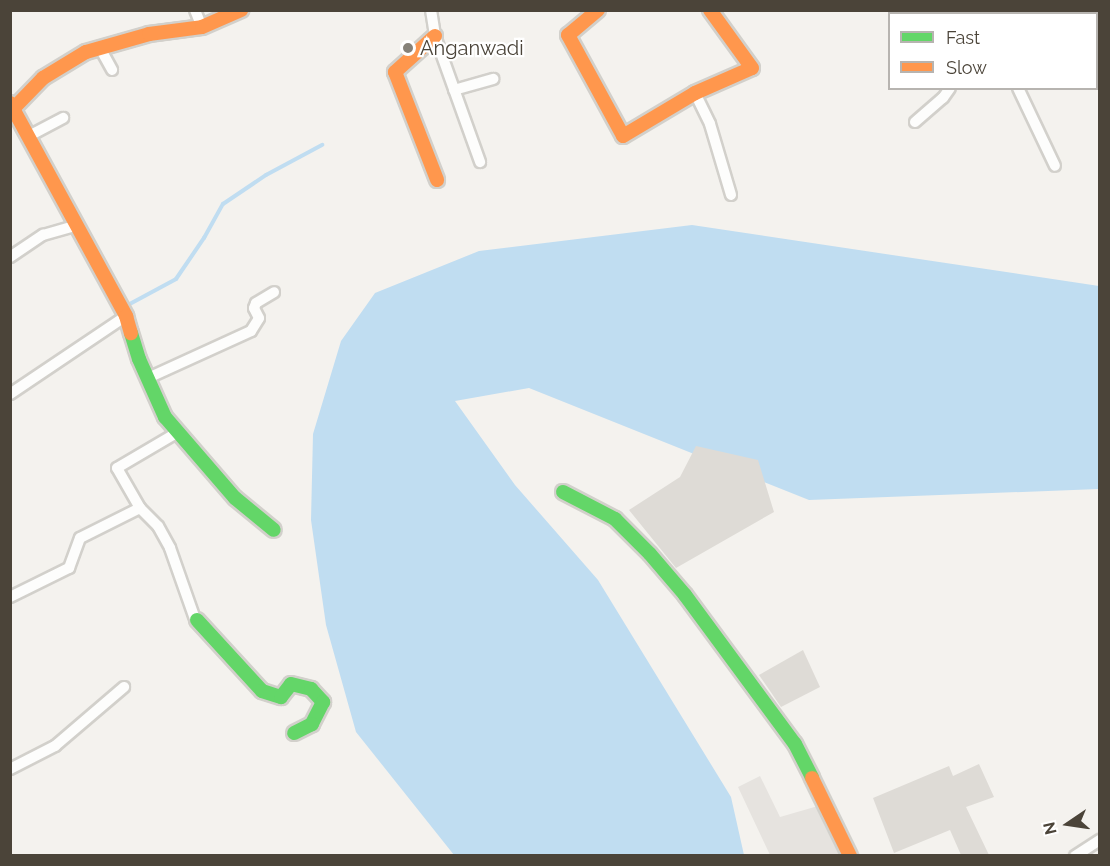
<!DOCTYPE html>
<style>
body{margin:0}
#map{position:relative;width:1110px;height:866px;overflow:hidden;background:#f4f2ee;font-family:Raleway,sans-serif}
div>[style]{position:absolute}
.parking>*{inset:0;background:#e6e3df}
.water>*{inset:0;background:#c0ddf1}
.stream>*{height:4px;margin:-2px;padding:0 2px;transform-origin:2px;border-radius:2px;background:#c0ddf1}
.building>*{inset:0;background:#dedbd6}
.roads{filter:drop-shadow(2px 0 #d2d0cb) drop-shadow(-2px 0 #d2d0cb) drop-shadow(0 2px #d2d0cb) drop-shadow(0 -2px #d2d0cb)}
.street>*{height:10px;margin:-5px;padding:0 5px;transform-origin:5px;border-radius:5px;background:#fdfdfc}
.fast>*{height:14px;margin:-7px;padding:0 7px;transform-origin:7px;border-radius:7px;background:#63d668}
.slow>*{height:14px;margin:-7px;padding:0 7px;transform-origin:7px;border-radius:7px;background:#ff974d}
.dots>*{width:16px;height:16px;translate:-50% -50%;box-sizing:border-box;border:3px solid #fff;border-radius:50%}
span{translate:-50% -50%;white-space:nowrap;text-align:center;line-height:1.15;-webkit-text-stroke:4.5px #fff;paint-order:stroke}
.poi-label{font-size:20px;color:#4b4439}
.left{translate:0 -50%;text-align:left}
.frame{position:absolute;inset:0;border:12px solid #4b4439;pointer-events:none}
.legend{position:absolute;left:888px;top:12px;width:210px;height:78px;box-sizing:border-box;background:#fff;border:2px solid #b7b4b0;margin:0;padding:8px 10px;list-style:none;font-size:18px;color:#4b4439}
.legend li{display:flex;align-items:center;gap:12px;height:30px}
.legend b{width:30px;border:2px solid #b7b4b0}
.north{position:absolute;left:1038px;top:794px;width:60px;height:60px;-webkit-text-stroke:4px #fff;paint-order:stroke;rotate:257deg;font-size:16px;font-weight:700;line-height:24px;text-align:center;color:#4b4439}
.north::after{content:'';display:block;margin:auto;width:21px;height:27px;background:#4b4439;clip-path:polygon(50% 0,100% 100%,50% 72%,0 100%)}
</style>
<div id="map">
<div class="parking">
<i style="clip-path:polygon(760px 776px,780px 817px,818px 806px,844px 855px,770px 855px,738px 787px)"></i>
</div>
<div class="water">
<i style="clip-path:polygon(692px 225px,1099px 286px,1099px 489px,809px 500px,529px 388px,455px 401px,515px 485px,598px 580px,731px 797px,744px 855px,454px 855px,356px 732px,326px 625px,311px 520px,313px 434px,341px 341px,375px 293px,479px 251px)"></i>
</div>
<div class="stream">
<i style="left:126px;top:306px;width:57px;rotate:-28.4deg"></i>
<i style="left:176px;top:279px;width:50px;rotate:-55.7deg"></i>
<i style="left:204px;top:238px;width:39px;rotate:-61deg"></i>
<i style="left:223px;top:204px;width:52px;rotate:-34deg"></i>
<i style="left:266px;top:175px;width:64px;rotate:-28.2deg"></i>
</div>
<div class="building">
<i style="clip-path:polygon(696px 446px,758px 460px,774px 512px,676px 568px,629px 510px,680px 477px)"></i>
<i style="clip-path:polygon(803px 650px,820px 687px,781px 707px,759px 675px)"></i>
<i style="clip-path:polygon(979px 764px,994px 797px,966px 807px,989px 855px,961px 855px,950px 830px,894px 853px,873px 798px,949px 766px,953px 776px)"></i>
</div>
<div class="roads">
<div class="street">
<i style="left:195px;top:10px;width:18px;rotate:68deg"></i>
<i style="left:431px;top:10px;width:26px;rotate:81deg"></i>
<i style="left:435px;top:36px;width:134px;rotate:70.3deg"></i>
<i style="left:977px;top:10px;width:4px;rotate:63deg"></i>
<i style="left:100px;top:48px;width:25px;rotate:61deg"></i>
<i style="left:1018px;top:88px;width:86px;rotate:64.6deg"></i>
<i style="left:454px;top:90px;width:41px;rotate:-15.8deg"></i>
<i style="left:695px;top:93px;width:34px;rotate:64deg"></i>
<i style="left:710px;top:124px;width:74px;rotate:73.5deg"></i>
<i style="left:915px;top:122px;width:37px;rotate:-41deg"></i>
<i style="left:943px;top:98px;width:12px;rotate:-55deg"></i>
<i style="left:27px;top:137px;width:41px;rotate:-27.8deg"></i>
<i style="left:10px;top:257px;width:40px;rotate:-34deg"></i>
<i style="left:43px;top:235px;width:36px;rotate:-16deg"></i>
<i style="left:148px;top:378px;width:113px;rotate:-24.5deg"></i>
<i style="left:251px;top:331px;width:15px;rotate:-58deg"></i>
<i style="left:259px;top:318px;width:11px;rotate:-117deg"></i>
<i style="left:254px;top:308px;width:5px;rotate:-68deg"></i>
<i style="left:256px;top:303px;width:21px;rotate:-31deg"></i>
<i style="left:10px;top:394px;width:140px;rotate:-33.9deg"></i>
<i style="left:140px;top:508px;width:25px;rotate:45deg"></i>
<i style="left:158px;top:526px;width:25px;rotate:61deg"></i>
<i style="left:170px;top:548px;width:78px;rotate:70.6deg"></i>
<i style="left:10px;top:597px;width:66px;rotate:-26.2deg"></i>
<i style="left:69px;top:568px;width:32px;rotate:-70deg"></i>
<i style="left:80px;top:538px;width:67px;rotate:-26.6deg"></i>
<i style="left:140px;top:508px;width:46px;rotate:-119.9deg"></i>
<i style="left:117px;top:468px;width:71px;rotate:-30.5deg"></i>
<i style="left:10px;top:769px;width:51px;rotate:-27.1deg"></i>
<i style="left:55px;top:746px;width:91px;rotate:-40.5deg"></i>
<i style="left:1075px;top:856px;width:30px;rotate:-33deg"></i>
</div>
<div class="fast">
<i style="left:131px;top:333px;width:27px;rotate:73deg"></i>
<i style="left:139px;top:359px;width:64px;rotate:65.9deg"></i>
<i style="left:165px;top:417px;width:107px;rotate:49.2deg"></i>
<i style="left:235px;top:498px;width:50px;rotate:39.4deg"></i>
<i style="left:563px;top:492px;width:59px;rotate:27.4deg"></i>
<i style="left:615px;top:519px;width:49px;rotate:45deg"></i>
<i style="left:650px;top:554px;width:54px;rotate:49.5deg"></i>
<i style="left:685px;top:595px;width:185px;rotate:53.6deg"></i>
<i style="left:795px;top:744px;width:38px;rotate:63deg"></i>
<i style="left:197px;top:620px;width:96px;rotate:47.5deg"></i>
<i style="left:262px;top:691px;width:20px;rotate:18deg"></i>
<i style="left:281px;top:697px;width:16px;rotate:-52deg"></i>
<i style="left:291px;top:684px;width:21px;rotate:14deg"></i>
<i style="left:311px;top:689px;width:18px;rotate:47deg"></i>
<i style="left:323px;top:702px;width:25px;rotate:117deg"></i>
<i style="left:312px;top:724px;width:20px;rotate:153deg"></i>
</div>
<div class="slow">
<i style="left:598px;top:10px;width:39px;rotate:140deg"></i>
<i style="left:568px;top:35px;width:115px;rotate:61.4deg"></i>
<i style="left:623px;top:136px;width:84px;rotate:-30.8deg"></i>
<i style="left:695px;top:93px;width:62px;rotate:-23.7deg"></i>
<i style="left:752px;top:68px;width:72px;rotate:-125.9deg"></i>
<i style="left:435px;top:36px;width:54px;rotate:138deg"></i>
<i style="left:395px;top:72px;width:116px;rotate:68.7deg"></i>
<i style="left:10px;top:103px;width:243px;rotate:61.4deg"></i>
<i style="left:126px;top:316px;width:18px;rotate:74deg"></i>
<i style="left:13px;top:109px;width:43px;rotate:-45.9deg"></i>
<i style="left:43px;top:78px;width:50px;rotate:-31.2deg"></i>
<i style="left:86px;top:52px;width:66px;rotate:-15.9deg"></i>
<i style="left:149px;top:34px;width:53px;rotate:-7.5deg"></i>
<i style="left:202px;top:27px;width:43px;rotate:-23.6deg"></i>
<i style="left:812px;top:778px;width:87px;rotate:64deg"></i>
</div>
</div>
<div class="dots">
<i style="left:408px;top:48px;background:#868178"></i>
</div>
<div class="poi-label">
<span class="left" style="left:420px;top:48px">Anganwadi</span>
</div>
<div class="frame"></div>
<ul class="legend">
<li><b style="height:8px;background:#63d668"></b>Fast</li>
<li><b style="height:8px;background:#ff974d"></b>Slow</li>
</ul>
<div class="north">N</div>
</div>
